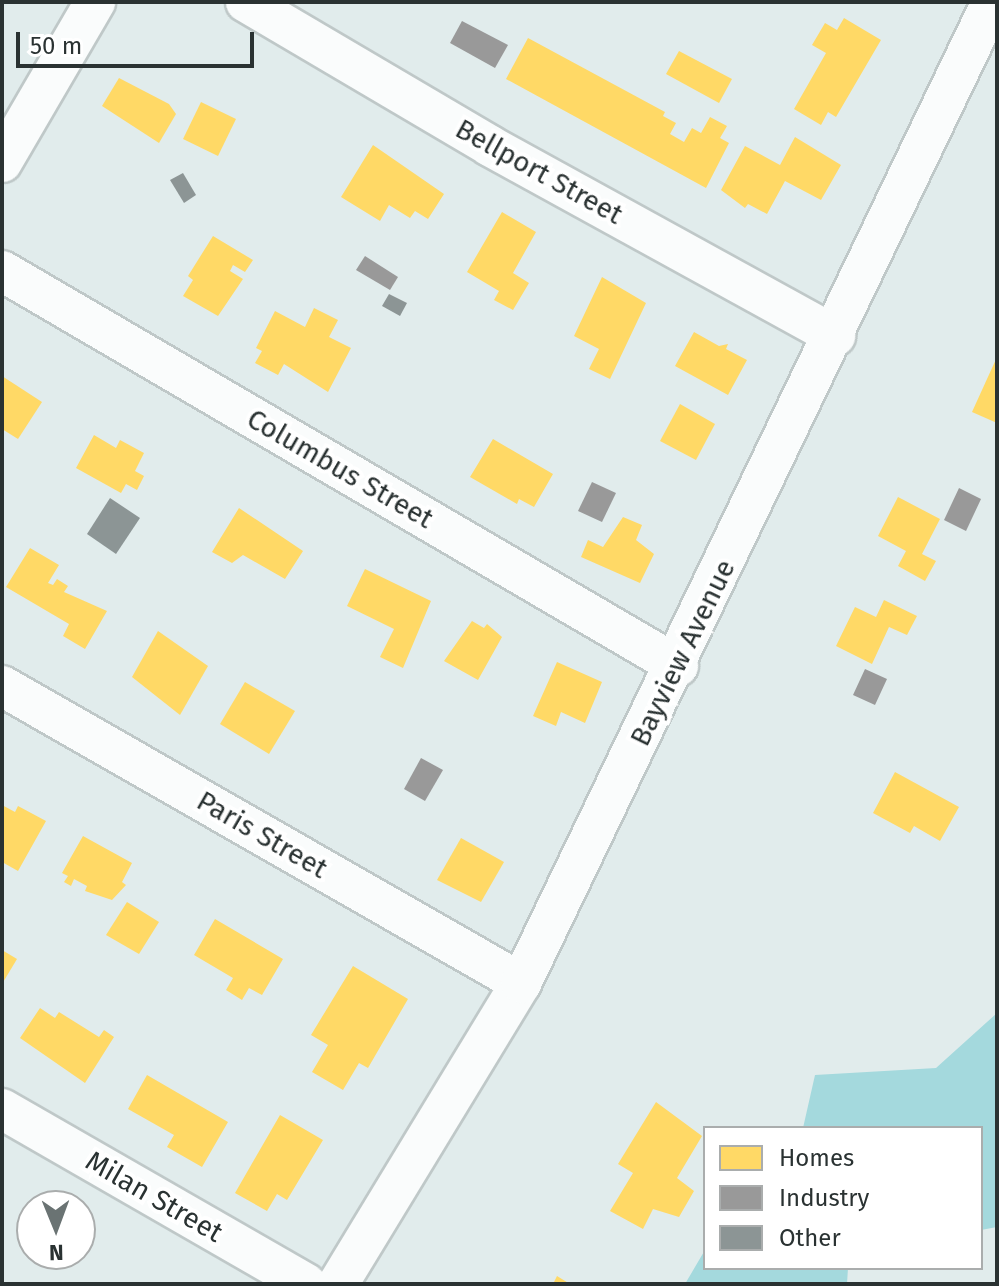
<!DOCTYPE html>
<style>
body{margin:0}
#map{position:relative;width:999px;height:1286px;overflow:hidden;background:#e1ecec;font-family:"Fira Sans",sans-serif}
div>[style]{position:absolute}
.green>*{inset:0;background:#a4d9dd}
.homes>*{inset:0;background:#ffd966}
.industry>*{inset:0;background:#999}
.building>*{inset:0;background:#8c9595}
.roads{filter:drop-shadow(2px 0 #bfc8c8) drop-shadow(-2px 0 #bfc8c8) drop-shadow(0 2px #bfc8c8) drop-shadow(0 -2px #bfc8c8)}
.minor>*{height:40px;margin:-20px;padding:0 20px;transform-origin:20px;border-radius:20px;background:#fafcfc}
span{translate:-50% -50%;white-space:nowrap;text-align:center;line-height:1.15;-webkit-text-stroke:8px #fff;paint-order:stroke}
.street-label{font-size:28px;color:#2a3232}
.frame{position:absolute;inset:0;border:4px solid #2a3232;pointer-events:none}
.legend{position:absolute;left:703px;top:1126px;width:280px;height:144px;box-sizing:border-box;background:#fff;border:2px solid #aaadad;margin:0;padding:10px 14px;list-style:none;font-size:24px;color:#2a3232}
.legend li{display:flex;align-items:center;gap:16px;height:40px}
.legend b{width:40px;border:2px solid #aaadad}
.north{position:absolute;left:16px;top:1190px;width:80px;height:80px;box-sizing:border-box;background:#fff;border:2px solid #aaadad;border-radius:50%;rotate:179deg;font-size:22px;font-weight:700;line-height:32px;text-align:center;color:#2a3232}
.north::after{content:'';display:block;margin:auto;width:28px;height:36px;background:#6a7373;clip-path:polygon(50% 0,100% 100%,50% 72%,0 100%)}
.scale{position:absolute;left:16px;top:32px;width:238px;height:36px;box-sizing:border-box;border:4px solid #2a3232;border-top:0;padding-left:10px;font-size:24px;line-height:28px;white-space:nowrap;color:#2a3232;-webkit-text-stroke:6px #fff;paint-order:stroke}
</style>
<div id="map">
<div class="green">
<i style="clip-path:polygon(997px 1013px,997px 1227px,981px 1230px,981px 1128px,803px 1128px,815px 1075px,936px 1068px)"></i>
<i style="clip-path:polygon(705px 1250px,705px 1268px,848px 1268px,847px 1284px,685px 1284px)"></i>
</div>
<div class="homes">
<i style="clip-path:polygon(844px 18px,881px 40px,836px 117px,828px 112px,821px 125px,794px 109px,826px 53px,812px 45px,825px 23px,837px 30px)"></i>
<i style="clip-path:polygon(528px 38px,665px 112px,663px 116px,676px 123px,670px 134px,684px 142px,692px 128px,701px 133px,710px 117px,727px 126px,720px 138px,729px 143px,706px 188px,506px 79px)"></i>
<i style="clip-path:polygon(679px 51px,732px 79px,719px 103px,666px 74px)"></i>
<i style="clip-path:polygon(119px 78px,169px 104px,176px 114px,159px 143px,102px 106px)"></i>
<i style="clip-path:polygon(201px 102px,236px 119px,218px 156px,183px 139px)"></i>
<i style="clip-path:polygon(795px 137px,841px 165px,821px 200px,785px 181px,767px 214px,748px 204px,745px 208px,721px 190px,745px 146px,780px 165px)"></i>
<i style="clip-path:polygon(373px 145px,444px 194px,428px 219px,415px 211px,410px 218px,389px 205px,380px 221px,341px 197px)"></i>
<i style="clip-path:polygon(502px 212px,536px 232px,513px 273px,529px 283px,513px 310px,494px 300px,499px 291px,467px 272px)"></i>
<i style="clip-path:polygon(213px 236px,253px 260px,245px 272px,233px 265px,230px 271px,243px 279px,218px 316px,183px 296px,193px 280px,188px 276px)"></i>
<i style="clip-path:polygon(602px 277px,646px 303px,610px 379px,589px 369px,599px 349px,574px 336px)"></i>
<i style="clip-path:polygon(314px 308px,338px 320px,329px 337px,351px 348px,328px 392px,284px 364px,278px 375px,255px 363px,262px 351px,256px 348px,275px 311px,305px 327px)"></i>
<i style="clip-path:polygon(694px 332px,719px 346px,728px 344px,726px 349px,747px 360px,728px 395px,675px 366px)"></i>
<i style="clip-path:polygon(997px 357px,997px 423px,972px 412px)"></i>
<i style="clip-path:polygon(2px 376px,42px 402px,18px 439px,2px 429px)"></i>
<i style="clip-path:polygon(680px 404px,715px 424px,696px 460px,660px 441px)"></i>
<i style="clip-path:polygon(94px 435px,116px 448px,120px 440px,144px 453px,135px 471px,144px 476px,137px 490px,126px 484px,121px 493px,76px 468px)"></i>
<i style="clip-path:polygon(493px 439px,553px 474px,534px 507px,519px 499px,517px 504px,470px 477px)"></i>
<i style="clip-path:polygon(898px 497px,940px 519px,922px 554px,936px 561px,925px 581px,898px 566px,906px 551px,878px 536px)"></i>
<i style="clip-path:polygon(239px 508px,303px 551px,285px 579px,243px 555px,232px 563px,212px 552px)"></i>
<i style="clip-path:polygon(623px 517px,642px 525px,636px 540px,654px 554px,640px 583px,581px 557px,588px 540px,603px 547px)"></i>
<i style="clip-path:polygon(30px 548px,59px 565px,48px 583px,53px 585px,57px 579px,68px 586px,64px 592px,107px 611px,85px 649px,63px 636px,69px 624px,6px 587px)"></i>
<i style="clip-path:polygon(365px 569px,431px 601px,403px 668px,380px 657px,394px 629px,347px 606px)"></i>
<i style="clip-path:polygon(884px 600px,917px 616px,907px 635px,889px 627px,872px 664px,836px 646px,855px 607px,876px 617px)"></i>
<i style="clip-path:polygon(472px 621px,484px 628px,487px 624px,502px 637px,478px 680px,444px 661px)"></i>
<i style="clip-path:polygon(158px 631px,208px 666px,180px 715px,132px 677px)"></i>
<i style="clip-path:polygon(557px 662px,602px 682px,585px 723px,561px 712px,556px 726px,533px 716px)"></i>
<i style="clip-path:polygon(245px 682px,295px 711px,269px 754px,220px 724px)"></i>
<i style="clip-path:polygon(895px 772px,959px 807px,940px 841px,914px 826px,910px 833px,873px 813px)"></i>
<i style="clip-path:polygon(2px 805px,15px 812px,18px 806px,46px 821px,18px 871px,2px 862px)"></i>
<i style="clip-path:polygon(83px 836px,132px 863px,122px 882px,126px 885px,112px 900px,85px 891px,87px 886px,74px 879px,71px 886px,64px 882px,68px 876px,62px 873px)"></i>
<i style="clip-path:polygon(461px 838px,504px 862px,481px 902px,437px 880px)"></i>
<i style="clip-path:polygon(127px 902px,159px 922px,139px 954px,106px 935px)"></i>
<i style="clip-path:polygon(215px 919px,283px 959px,262px 995px,249px 988px,242px 1000px,226px 990px,233px 978px,194px 955px)"></i>
<i style="clip-path:polygon(2px 950px,17px 959px,2px 984px)"></i>
<i style="clip-path:polygon(353px 966px,408px 999px,368px 1068px,359px 1063px,343px 1090px,312px 1072px,328px 1045px,311px 1035px)"></i>
<i style="clip-path:polygon(40px 1008px,55px 1018px,59px 1012px,99px 1037px,104px 1030px,114px 1037px,85px 1083px,20px 1038px)"></i>
<i style="clip-path:polygon(147px 1075px,228px 1122px,202px 1167px,167px 1147px,174px 1135px,128px 1109px)"></i>
<i style="clip-path:polygon(656px 1102px,702px 1136px,677px 1178px,694px 1191px,679px 1217px,653px 1209px,643px 1229px,610px 1211px,633px 1173px,618px 1164px)"></i>
<i style="clip-path:polygon(280px 1115px,323px 1140px,287px 1200px,277px 1194px,267px 1211px,235px 1193px)"></i>
<i style="clip-path:polygon(557px 1276px,570px 1284px,553px 1284px)"></i>
</div>
<div class="industry">
<i style="clip-path:polygon(462px 21px,508px 45px,495px 68px,450px 43px)"></i>
<i style="clip-path:polygon(365px 256px,398px 277px,390px 290px,356px 270px)"></i>
<i style="clip-path:polygon(592px 482px,616px 493px,602px 522px,578px 511px)"></i>
<i style="clip-path:polygon(959px 488px,981px 499px,966px 531px,944px 520px)"></i>
<i style="clip-path:polygon(865px 669px,887px 679px,875px 705px,853px 695px)"></i>
<i style="clip-path:polygon(421px 758px,443px 770px,425px 801px,404px 789px)"></i>
</div>
<div class="building">
<i style="clip-path:polygon(183px 173px,196px 195px,184px 203px,170px 180px)"></i>
<i style="clip-path:polygon(389px 294px,407px 303px,400px 316px,382px 306px)"></i>
<i style="clip-path:polygon(110px 498px,140px 518px,116px 554px,87px 534px)"></i>
</div>
<div class="roads">
<div class="minor">
<i style="left:246px;top:2px;width:283px;rotate:30.5deg"></i>
<i style="left:490px;top:146px;width:394px;rotate:28.8deg"></i>
<i style="left:2px;top:162px;width:185px;rotate:-59.8deg"></i>
<i style="left:2px;top:271px;width:783px;rotate:30.3deg"></i>
<i style="left:2px;top:686px;width:598px;rotate:29.78deg"></i>
<i style="left:2px;top:1109px;width:351px;rotate:29.9deg"></i>
<i style="left:338px;top:1284px;width:352px;rotate:-58.7deg"></i>
<i style="left:521px;top:983px;width:1088px;rotate:-64.35deg"></i>
</div>
</div>
<div class="street-label">
<span style="left:539px;top:172px;rotate:29deg">Bellport Street</span>
<span style="left:340px;top:469px;rotate:30deg">Columbus Street</span>
<span style="left:683px;top:653px;rotate:-64deg">Bayview Avenue</span>
<span style="left:262px;top:835px;rotate:30deg">Paris Street</span>
<span style="left:154px;top:1197px;rotate:30deg">Milan Street</span>
</div>
<div class="frame"></div>
<ul class="legend">
<li><b style="height:22px;background:#ffd966"></b>Homes</li>
<li><b style="height:22px;background:#999"></b>Industry</li>
<li><b style="height:22px;background:#8c9595"></b>Other</li>
</ul>
<div class="north">N</div>
<div class="scale">50 m</div>
</div>
